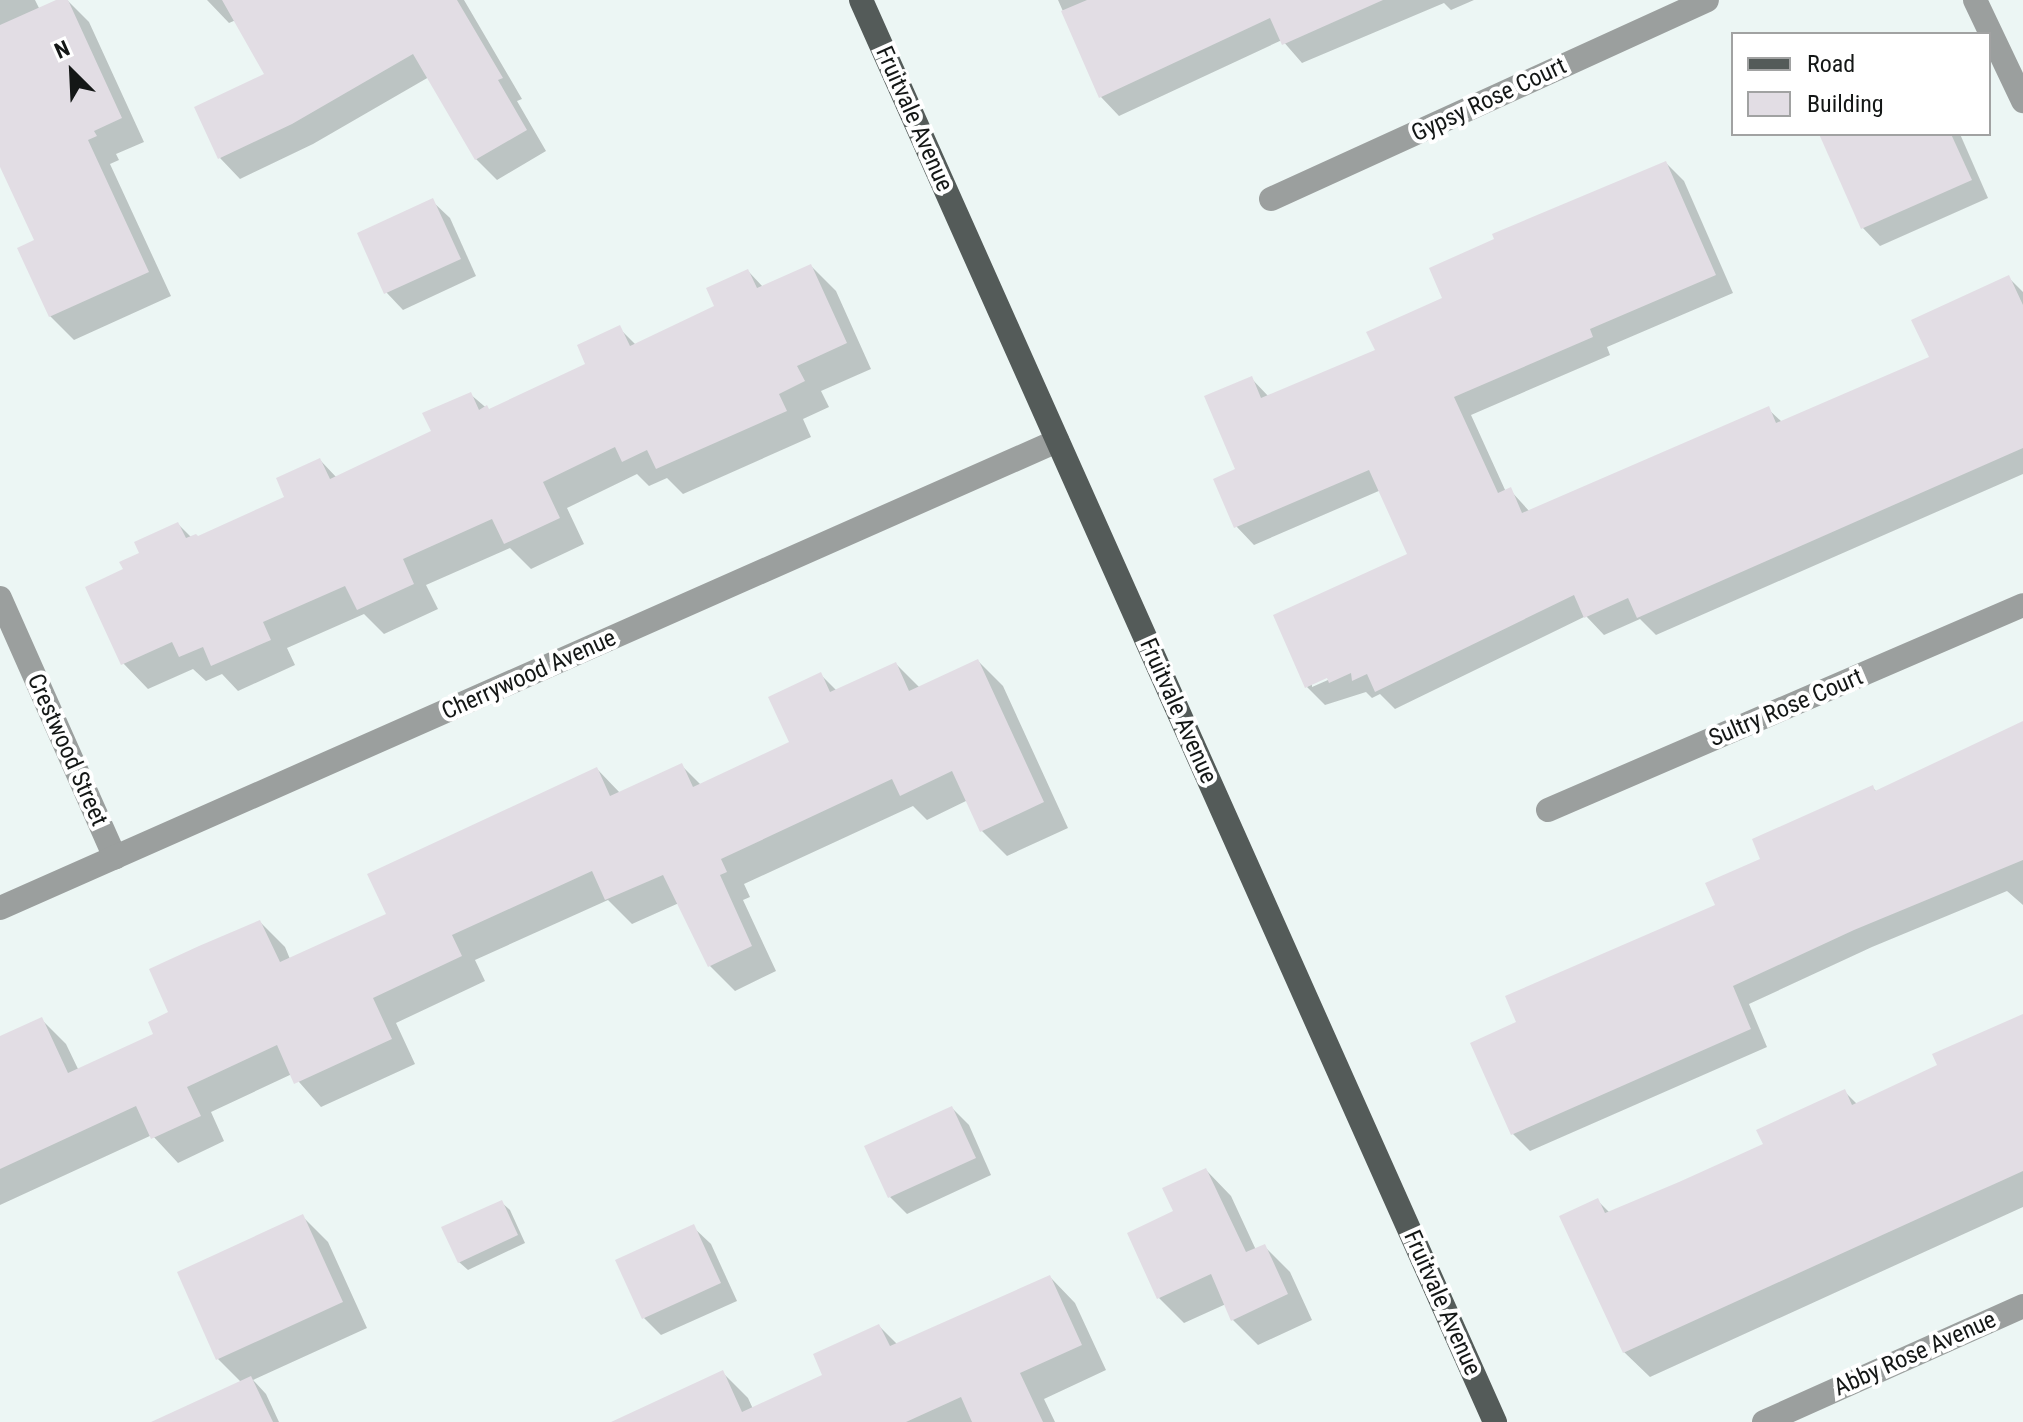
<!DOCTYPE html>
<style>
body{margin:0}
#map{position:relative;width:2023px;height:1422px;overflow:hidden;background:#ecf6f4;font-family:"Roboto Condensed",sans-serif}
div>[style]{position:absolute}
.shadow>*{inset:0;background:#0003}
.building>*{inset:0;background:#e2dde4}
.minor>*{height:24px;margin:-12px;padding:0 12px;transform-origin:12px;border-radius:12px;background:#9b9f9e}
.major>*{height:24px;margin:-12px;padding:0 12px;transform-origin:12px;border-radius:12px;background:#545b59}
span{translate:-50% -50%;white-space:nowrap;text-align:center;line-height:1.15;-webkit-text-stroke:8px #fff;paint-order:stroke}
.street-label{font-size:24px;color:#141716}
.legend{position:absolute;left:1731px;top:32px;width:260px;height:104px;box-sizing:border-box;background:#fff;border:2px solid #a1a2a2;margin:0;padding:10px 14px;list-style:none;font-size:24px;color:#141716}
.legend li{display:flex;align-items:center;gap:16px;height:40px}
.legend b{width:40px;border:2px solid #a1a2a2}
.north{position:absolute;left:32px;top:32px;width:80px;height:80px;-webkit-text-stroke:6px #fff;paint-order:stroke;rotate:336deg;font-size:22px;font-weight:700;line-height:32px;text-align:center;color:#141716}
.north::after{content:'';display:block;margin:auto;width:28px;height:36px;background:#141716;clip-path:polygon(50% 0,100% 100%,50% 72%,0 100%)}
</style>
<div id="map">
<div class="shadow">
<i style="clip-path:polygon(0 0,35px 0,40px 10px,67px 0,89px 22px,144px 142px,116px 154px,119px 160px,110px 164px,171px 296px,74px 340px,50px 316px,36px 241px,0 162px)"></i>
<i style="clip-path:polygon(207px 0,464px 0,522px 99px,517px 101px,546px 151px,497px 180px,476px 159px,429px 77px,313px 144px,240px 179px,220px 158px,267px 75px,236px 20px,229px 23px)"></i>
<i style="clip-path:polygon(1058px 0,1474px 0,1451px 10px,1444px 3px,1302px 63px,1282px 40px,1119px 116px,1101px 97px)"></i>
<i style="clip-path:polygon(1821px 134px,1960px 134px,1988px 198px,1880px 246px,1863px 228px)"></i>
<i style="clip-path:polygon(evenodd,1666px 163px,1684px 181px,1733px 293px,1607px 347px,1610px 355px,1471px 415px,1506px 492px,1510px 490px,1530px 512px,1768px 409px,1782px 422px,1931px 358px,2008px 277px,2023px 292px,2023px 474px,1656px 635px,1640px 619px,1604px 635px,1586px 616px,1395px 709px,1380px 694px,1372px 698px,1366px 692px,1325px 705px,1307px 687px,1410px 555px,1381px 490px,1254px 545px,1236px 526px,1238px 470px,1251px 378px,1269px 397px,1377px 351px,1444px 299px,1666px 163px,1335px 673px,1337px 676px,1312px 687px,1312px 683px,1335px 673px)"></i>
<i style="clip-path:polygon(432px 201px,450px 218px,476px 276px,403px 310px,386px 292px)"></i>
<i style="clip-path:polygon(811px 266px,836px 291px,871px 369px,821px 391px,829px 407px,803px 419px,811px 437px,683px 494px,667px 478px,649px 486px,637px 474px,567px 508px,584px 544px,531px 569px,510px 548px,426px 585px,438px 609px,384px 634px,364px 614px,287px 648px,295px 665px,238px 691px,222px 674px,206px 681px,193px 669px,148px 689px,123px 663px,125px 570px,178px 524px,192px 538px,198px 538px,287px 498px,320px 460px,337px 478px,433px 432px,470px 394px,490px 411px,588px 365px,619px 328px,636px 345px,717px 307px,748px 271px,763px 287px)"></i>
<i style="clip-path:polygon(978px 661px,1003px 686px,1068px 828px,1007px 856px,982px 831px,968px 800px,927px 820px,913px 806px,744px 884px,750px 897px,743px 900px,776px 971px,735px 991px,710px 966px,679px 903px,632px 924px,608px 900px,475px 960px,485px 981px,396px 1023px,415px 1064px,321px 1107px,292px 1074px,211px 1112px,224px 1141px,178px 1163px,152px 1135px,0 1205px,0 1038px,41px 1019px,66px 1044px,79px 1071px,156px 1035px,171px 1013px,260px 922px,285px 947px,290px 959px,388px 916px,597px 769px,621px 794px,682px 766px,701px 785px,792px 743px,821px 675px,837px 691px,896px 664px,920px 688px)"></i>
<i style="clip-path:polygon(2023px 725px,2023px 905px,2007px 891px,1872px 947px,1749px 1004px,1767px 1047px,1530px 1151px,1513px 1134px,1519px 1023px,1718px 906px,1763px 860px,1872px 787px,1877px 792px)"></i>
<i style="clip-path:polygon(2023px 1015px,2023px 1207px,1650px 1377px,1624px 1352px,1598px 1201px,1610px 1213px,1766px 1145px,1844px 1091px,1858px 1105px,1940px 1066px)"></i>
<i style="clip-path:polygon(952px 1108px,969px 1125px,991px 1175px,907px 1214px,890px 1197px)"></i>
<i style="clip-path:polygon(1206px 1170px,1231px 1196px,1256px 1250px,1264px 1246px,1290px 1272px,1312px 1320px,1258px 1345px,1233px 1320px,1226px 1304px,1184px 1323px,1159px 1298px)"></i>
<i style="clip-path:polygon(501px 1202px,510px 1210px,525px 1243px,468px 1270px,459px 1262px)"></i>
<i style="clip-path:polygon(303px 1217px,328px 1242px,367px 1328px,253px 1380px,266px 1394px,279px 1422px,155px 1422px,241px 1382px,218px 1359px,179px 1273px)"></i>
<i style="clip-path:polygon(693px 1227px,711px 1244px,737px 1301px,661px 1335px,644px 1318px)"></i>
<i style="clip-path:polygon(1050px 1277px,1075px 1303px,1106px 1370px,1044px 1399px,1055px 1422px,665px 1422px,723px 1373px,748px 1398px,753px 1409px,824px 1376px,879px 1326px,898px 1345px)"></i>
</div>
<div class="building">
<i style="clip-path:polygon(56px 0,68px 0,122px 118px,94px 131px,97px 136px,88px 140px,149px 272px,49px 317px,17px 248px,34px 240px,0 167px,0 25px)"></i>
<i style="clip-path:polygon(222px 0,457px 0,503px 78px,498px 80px,527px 130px,475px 160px,413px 54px,292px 124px,218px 159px,194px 107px,264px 74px)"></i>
<i style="clip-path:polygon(1087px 0,1383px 0,1282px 45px,1270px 18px,1099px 98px,1061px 11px)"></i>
<i style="clip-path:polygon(1819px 134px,1951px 134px,1972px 180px,1861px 229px)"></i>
<i style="clip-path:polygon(1666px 161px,1716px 275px,1590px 329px,1593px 337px,1454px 397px,1498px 493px,1511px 487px,1522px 513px,1769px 406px,1776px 423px,1929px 357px,1911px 320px,2009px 275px,2023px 305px,2023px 448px,1637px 618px,1628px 598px,1584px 618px,1574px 595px,1375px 692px,1367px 674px,1352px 681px,1351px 673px,1329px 683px,1327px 678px,1305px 688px,1273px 615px,1407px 554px,1369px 470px,1234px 528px,1213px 479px,1235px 469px,1204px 396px,1252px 376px,1261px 398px,1375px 350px,1366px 332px,1442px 298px,1429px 268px,1494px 239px,1492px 234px)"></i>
<i style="clip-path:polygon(433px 198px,461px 259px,384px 294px,357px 233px)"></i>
<i style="clip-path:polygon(811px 264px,847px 343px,797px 366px,805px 381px,779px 394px,787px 411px,656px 469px,647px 450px,622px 462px,615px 447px,543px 482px,560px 518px,504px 544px,492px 519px,403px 559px,414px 584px,357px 610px,345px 586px,263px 622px,271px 640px,211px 666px,203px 647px,179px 657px,172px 642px,121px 665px,85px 587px,123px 569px,119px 562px,139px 553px,134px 542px,178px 522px,186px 538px,196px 534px,198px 536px,284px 497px,276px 478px,320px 458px,330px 479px,431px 431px,422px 413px,471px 392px,479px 410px,487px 405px,489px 409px,585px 364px,577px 345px,620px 325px,630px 346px,714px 306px,706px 288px,748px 269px,757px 288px)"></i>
<i style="clip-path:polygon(978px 659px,1044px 802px,980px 832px,952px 771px,900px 796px,892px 779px,721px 859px,727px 872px,720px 875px,752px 946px,708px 967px,663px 875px,605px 900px,592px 871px,452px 935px,462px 956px,373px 998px,392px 1039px,294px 1084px,277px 1045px,187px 1087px,201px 1116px,151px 1139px,136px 1106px,0 1169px,0 1036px,42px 1017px,68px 1073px,153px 1034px,148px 1022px,168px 1012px,149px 969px,199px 946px,260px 920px,280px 962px,386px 914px,367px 874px,597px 767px,610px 796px,682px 763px,693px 787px,789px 742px,768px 697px,821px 672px,830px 692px,896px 662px,909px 691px)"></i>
<i style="clip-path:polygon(2023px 721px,2023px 860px,1854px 930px,1733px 986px,1751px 1029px,1511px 1135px,1470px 1043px,1516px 1022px,1505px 996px,1715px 905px,1705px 883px,1760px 859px,1752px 839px,1873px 785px,1875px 791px)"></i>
<i style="clip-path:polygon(2023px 1014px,2023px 1171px,1623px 1353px,1559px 1216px,1598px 1198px,1605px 1213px,1679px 1182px,1763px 1144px,1756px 1130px,1845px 1089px,1852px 1105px,1937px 1065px,1932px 1054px)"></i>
<i style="clip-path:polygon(952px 1106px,976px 1158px,888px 1198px,864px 1146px)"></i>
<i style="clip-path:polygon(1206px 1168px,1246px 1252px,1265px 1244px,1288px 1294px,1231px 1321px,1211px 1274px,1157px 1299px,1127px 1233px,1173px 1211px,1162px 1188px)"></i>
<i style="clip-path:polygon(502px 1200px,518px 1235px,458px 1263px,441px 1227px)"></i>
<i style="clip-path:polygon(303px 1214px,343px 1302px,216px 1360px,177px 1272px)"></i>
<i style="clip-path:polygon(694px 1224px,721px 1283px,642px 1319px,615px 1260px)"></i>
<i style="clip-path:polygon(1050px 1275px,1082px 1345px,1020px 1373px,1043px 1422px,972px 1422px,961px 1397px,906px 1422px,611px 1422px,723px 1370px,742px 1412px,822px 1375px,813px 1354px,879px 1324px,890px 1346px)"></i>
<i style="clip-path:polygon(251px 1376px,273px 1422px,151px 1422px)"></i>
</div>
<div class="minor">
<i style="left:1975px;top:0;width:112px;rotate:64.6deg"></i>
<i style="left:1271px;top:199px;width:479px;rotate:-24.5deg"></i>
<i style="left:0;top:598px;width:284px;rotate:66.1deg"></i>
<i style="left:1548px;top:810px;width:517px;rotate:-23.34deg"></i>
<i style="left:0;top:908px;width:1156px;rotate:-23.84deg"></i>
<i style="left:1764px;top:1422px;width:284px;rotate:-24.1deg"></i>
</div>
<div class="major">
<i style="left:861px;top:0;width:1557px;rotate:65.97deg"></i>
</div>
<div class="street-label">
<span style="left:1489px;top:100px;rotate:-25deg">Gypsy Rose Court</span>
<span style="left:914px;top:119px;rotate:66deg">Fruitvale Avenue</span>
<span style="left:529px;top:675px;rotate:-24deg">Cherrywood Avenue</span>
<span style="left:1786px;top:708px;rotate:-23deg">Sultry Rose Court</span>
<span style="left:1178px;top:711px;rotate:66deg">Fruitvale Avenue</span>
<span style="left:67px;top:750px;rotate:66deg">Crestwood Street</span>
<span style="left:1442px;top:1303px;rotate:66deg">Fruitvale Avenue</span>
<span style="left:1915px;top:1354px;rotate:-24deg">Abby Rose Avenue</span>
</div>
<ul class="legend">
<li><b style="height:10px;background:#545b59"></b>Road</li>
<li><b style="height:22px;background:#e2dde4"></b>Building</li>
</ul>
<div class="north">N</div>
</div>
